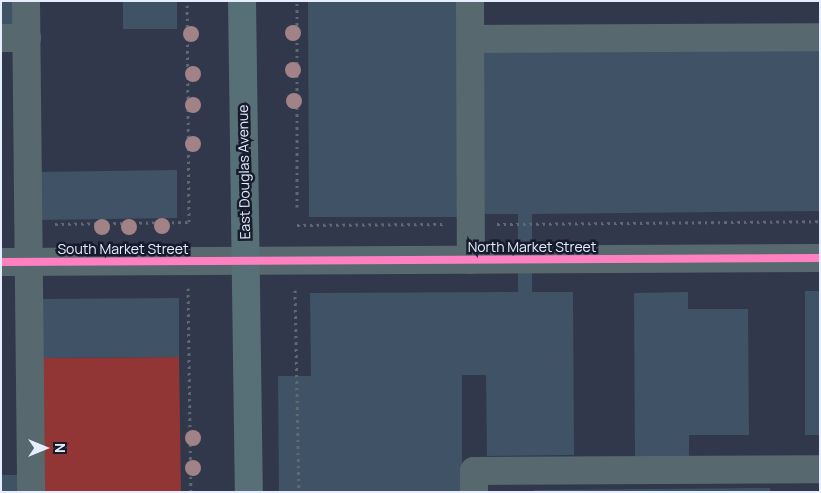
<!DOCTYPE html>
<style>
body{margin:0}
#map{position:relative;width:821px;height:493px;overflow:hidden;background:#31384b;font-family:Manrope,sans-serif}
div>[style]{position:absolute}
.green>*{inset:0;background:#923635}
.building>*{inset:0;background:#405265}
.path>*{height:3px;margin-top:-1.5px;transform-origin:0;background:repeating-linear-gradient(90deg,#5d6a72 0 2.5px,transparent 0 6.5px)}
.minor>*{height:28px;margin:-14px;padding:0 14px;transform-origin:14px;border-radius:14px;background:#57696f}
.major>*{height:28px;margin:-14px;padding:0 14px;transform-origin:14px;border-radius:14px;background:#576f76}
.cycleway>*{height:8px;margin:-4px;padding:0 4px;transform-origin:4px;border-radius:4px;background:#ff80c0}
.trees>*{width:16px;height:16px;margin:-8px;border-radius:50%;background:#a08287}
span{translate:-50% -50%;white-space:nowrap;text-align:center;line-height:1.15;-webkit-text-stroke:5px #161c2c;paint-order:stroke}
.street-label{font-size:14px;color:#e5edff}
.frame{position:absolute;inset:0;border:2px solid #e5edff;pointer-events:none}
.north{position:absolute;left:20px;top:423px;width:50px;height:50px;-webkit-text-stroke:4px #161c2c;paint-order:stroke;rotate:90deg;font-size:14px;font-weight:700;line-height:20px;text-align:center;color:#e5edff}
.north::after{content:'';display:block;margin:auto;width:18px;height:22px;background:#e5edff;clip-path:polygon(50% 0,100% 100%,50% 72%,0 100%)}
</style>
<div id="map">
<div class="green">
<i style="clip-path:polygon(179px 357px,181px 492px,40px 492px,40px 358px)"></i>
</div>
<div class="building">
<i style="clip-path:polygon(1px 1px,19px 1px,20px 31px,1px 31px)"></i>
<i style="clip-path:polygon(123px 1px,177px 1px,177px 29px,123px 29px)"></i>
<i style="clip-path:polygon(308px 1px,461px 1px,461px 217px,309px 217px)"></i>
<i style="clip-path:polygon(820px 48px,820px 211px,532px 214px,532px 292px,573px 292px,574px 455px,487px 456px,486px 375px,462px 375px,462px 492px,279px 492px,278px 376px,311px 376px,310px 293px,518px 292px,518px 214px,483px 214px,483px 51px)"></i>
<i style="clip-path:polygon(177px 170px,177px 218px,37px 220px,36px 172px)"></i>
<i style="clip-path:polygon(805px 291px,820px 291px,820px 435px,805px 435px)"></i>
<i style="clip-path:polygon(688px 292px,688px 309px,748px 309px,749px 435px,689px 435px,689px 457px,635px 457px,634px 293px)"></i>
<i style="clip-path:polygon(179px 298px,179px 357px,40px 358px,40px 299px)"></i>
<i style="clip-path:polygon(1px 475px,23px 475px,23px 492px,1px 492px)"></i>
<i style="clip-path:polygon(770px 488px,770px 492px,534px 492px,534px 490px)"></i>
</div>
<div class="path">
<i style="left:297px;top:207px;width:206px;rotate:-90deg"></i>
<i style="left:55px;top:224px;width:134px;rotate:-0.9deg"></i>
<i style="left:189px;top:222px;width:221px;rotate:-90.5deg"></i>
<i style="left:497px;top:224px;width:323px;rotate:-0.5deg"></i>
<i style="left:297px;top:225px;width:149px;rotate:-0.4deg"></i>
<i style="left:188px;top:288px;width:204px;rotate:89.2deg"></i>
<i style="left:295px;top:290px;width:202px;rotate:88.9deg"></i>
</div>
<div class="minor">
<i style="left:26px;top:1px;width:491px;rotate:89.4deg"></i>
<i style="left:470px;top:1px;width:259px;rotate:89.8deg"></i>
<i style="left:1px;top:38px;width:26px"></i>
<i style="left:470px;top:39px;width:350px;rotate:-0.3deg"></i>
<i style="left:1px;top:262px;width:819px;rotate:-0.28deg"></i>
<i style="left:474px;top:492px;width:21px;rotate:-90deg"></i>
<i style="left:474px;top:471px;width:346px;rotate:-0.3deg"></i>
</div>
<div class="major">
<i style="left:242px;top:1px;width:491px;rotate:89.2deg"></i>
</div>
<div class="cycleway">
<i style="left:1px;top:262px;width:819px;rotate:-0.28deg"></i>
</div>
<div class="trees">
<i style="left:293px;top:33px"></i>
<i style="left:191px;top:34px"></i>
<i style="left:293px;top:70px"></i>
<i style="left:193px;top:74px"></i>
<i style="left:294px;top:101px"></i>
<i style="left:193px;top:105px"></i>
<i style="left:193px;top:144px"></i>
<i style="left:162px;top:226px"></i>
<i style="left:102px;top:227px"></i>
<i style="left:129px;top:227px"></i>
<i style="left:193px;top:438px"></i>
<i style="left:193px;top:468px"></i>
</div>
<div class="street-label">
<span style="left:244px;top:172px;rotate:-91deg">East Douglas Avenue</span>
<span style="left:532px;top:247px">North Market Street</span>
<span style="left:123px;top:249px">South Market Street</span>
</div>
<div class="frame"></div>
<div class="north">N</div>
</div>
